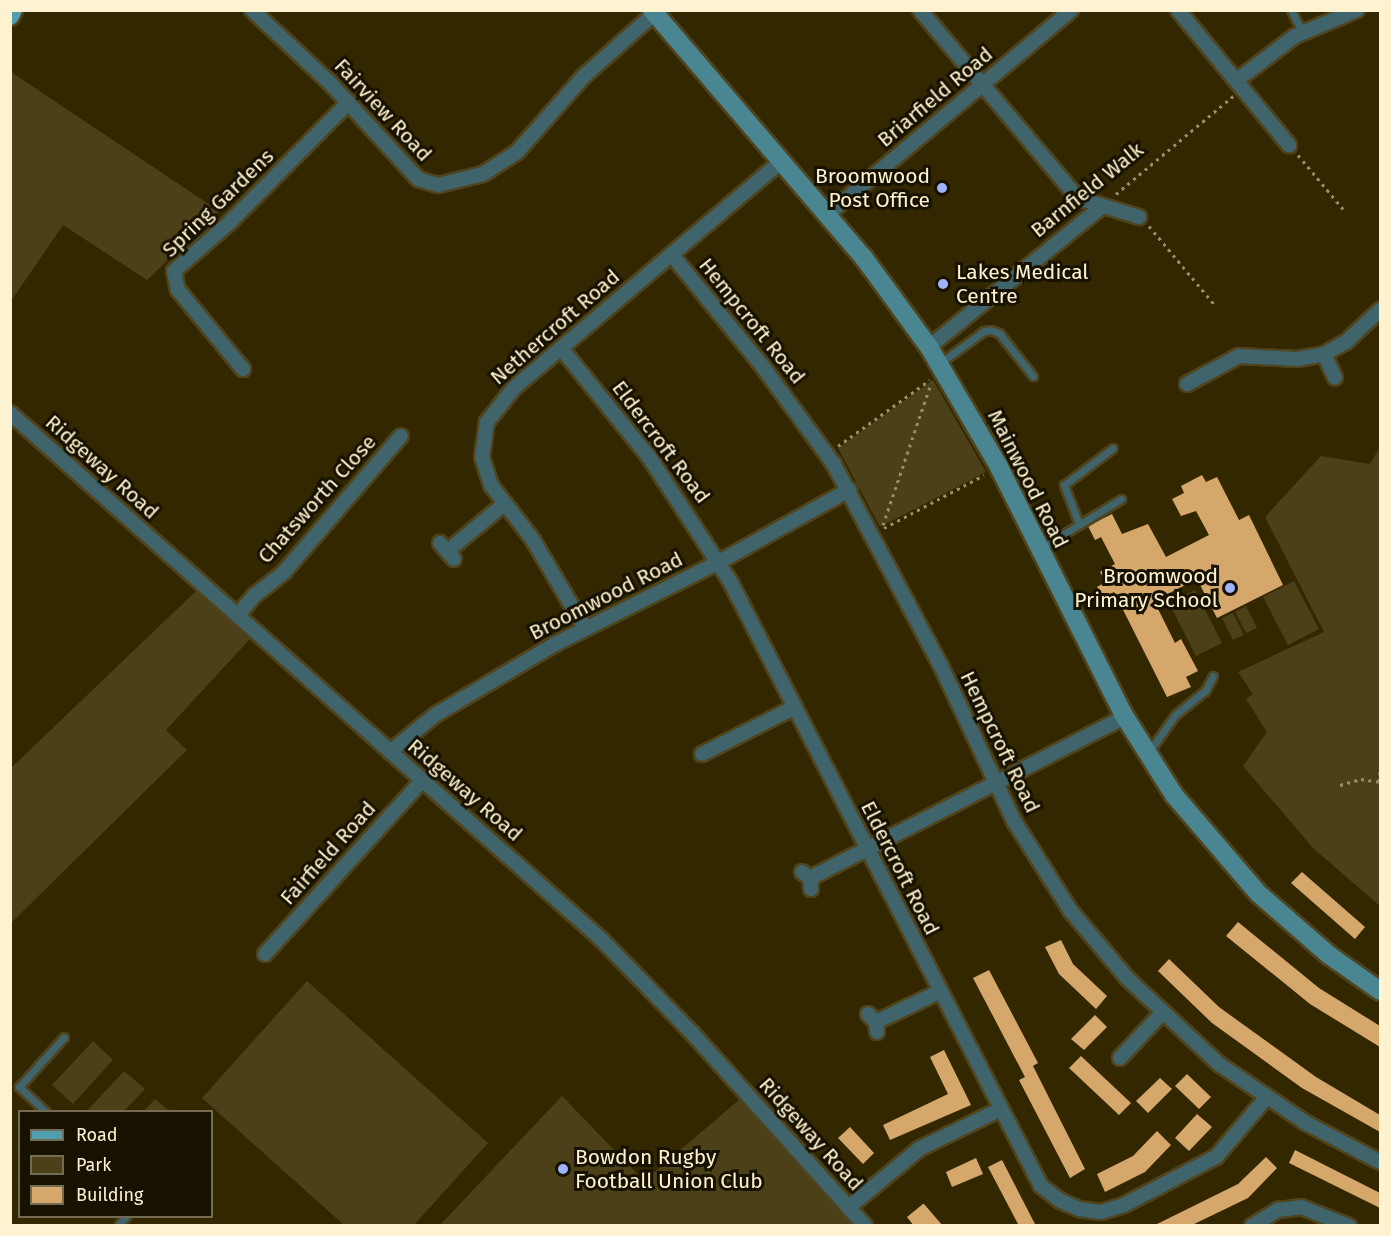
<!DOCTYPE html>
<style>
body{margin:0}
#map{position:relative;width:1391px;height:1236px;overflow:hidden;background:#332700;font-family:"Fira Sans",sans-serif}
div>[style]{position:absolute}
.green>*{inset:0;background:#4c4019}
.building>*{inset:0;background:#d6a76b}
.path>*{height:3px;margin-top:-1.5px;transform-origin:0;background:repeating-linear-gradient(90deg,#998d68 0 3px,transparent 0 7.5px)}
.roads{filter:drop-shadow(2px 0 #4f441d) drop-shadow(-2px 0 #4f441d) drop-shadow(0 2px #4f441d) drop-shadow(0 -2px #4f441d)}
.lane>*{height:7px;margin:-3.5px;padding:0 3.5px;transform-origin:3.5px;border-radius:3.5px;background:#40646c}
.street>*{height:14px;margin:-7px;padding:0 7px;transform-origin:7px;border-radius:7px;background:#40646c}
.secondary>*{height:18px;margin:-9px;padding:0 9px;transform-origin:9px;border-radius:9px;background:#4a8691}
.primary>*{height:18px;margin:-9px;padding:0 9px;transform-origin:9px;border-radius:9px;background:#509faf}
.dots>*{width:16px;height:16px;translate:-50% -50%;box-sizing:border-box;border:3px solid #171100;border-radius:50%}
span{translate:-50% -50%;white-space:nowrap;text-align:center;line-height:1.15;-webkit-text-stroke:6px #171100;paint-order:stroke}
.street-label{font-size:21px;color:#fef3d0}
.poi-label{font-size:21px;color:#fef3d0}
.right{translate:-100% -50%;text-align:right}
.left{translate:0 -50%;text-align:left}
.frame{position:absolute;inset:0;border:12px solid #fef3d0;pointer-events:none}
.legend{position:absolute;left:18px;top:1110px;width:195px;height:108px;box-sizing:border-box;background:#171100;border:2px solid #736b53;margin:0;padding:8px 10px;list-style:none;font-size:18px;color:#fef3d0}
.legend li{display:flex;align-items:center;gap:12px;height:30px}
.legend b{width:30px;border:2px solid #736b53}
</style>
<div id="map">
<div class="green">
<i style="clip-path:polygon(11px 72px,219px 211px,147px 280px,63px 225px,11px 301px)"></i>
<i style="clip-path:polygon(933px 380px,986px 472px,880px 527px,838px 448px)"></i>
<i style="clip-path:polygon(1380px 447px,1380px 906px,1314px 849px,1243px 766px,1267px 732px,1246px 699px,1253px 694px,1238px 672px,1324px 632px,1265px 517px,1321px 456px,1370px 464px)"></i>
<i style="clip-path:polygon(1294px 581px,1319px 629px,1288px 645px,1263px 597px)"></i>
<i style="clip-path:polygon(1195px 590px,1222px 643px,1196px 656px,1169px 603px)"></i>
<i style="clip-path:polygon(196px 591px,250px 639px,166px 730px,187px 750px,11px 923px,11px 768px)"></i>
<i style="clip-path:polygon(1246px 606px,1257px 628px,1246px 633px,1235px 612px)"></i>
<i style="clip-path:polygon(1233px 613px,1244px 635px,1233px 640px,1222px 618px)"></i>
<i style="clip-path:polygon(307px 981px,488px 1143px,414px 1225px,344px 1225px,202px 1098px)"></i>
<i style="clip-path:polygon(93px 1041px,113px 1060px,73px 1104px,52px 1085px)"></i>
<i style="clip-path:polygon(124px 1071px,145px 1089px,124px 1111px,87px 1111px)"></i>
<i style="clip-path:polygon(562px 1096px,644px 1181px,740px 1099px,852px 1225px,440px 1225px)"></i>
<i style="clip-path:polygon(155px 1099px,170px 1111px,144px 1111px)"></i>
</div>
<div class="building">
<i style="clip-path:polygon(1202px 475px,1206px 482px,1217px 477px,1239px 520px,1249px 515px,1283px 585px,1217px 618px,1197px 579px,1154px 601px,1175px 643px,1181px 639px,1198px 671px,1186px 677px,1191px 687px,1167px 697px,1114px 592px,1103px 598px,1097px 587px,1106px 582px,1100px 572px,1115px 564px,1101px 537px,1095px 540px,1088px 526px,1112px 514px,1122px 534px,1148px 524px,1166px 557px,1209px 535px,1196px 511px,1181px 516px,1172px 499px,1184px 493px,1181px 486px)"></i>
<i style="clip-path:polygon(1302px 872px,1365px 927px,1355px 939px,1291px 883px)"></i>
<i style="clip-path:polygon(1238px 922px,1319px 988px,1380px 1026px,1380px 1047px,1310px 1004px,1226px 936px)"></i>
<i style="clip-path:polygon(1061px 940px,1073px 964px,1107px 996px,1096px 1009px,1059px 974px,1045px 947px)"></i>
<i style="clip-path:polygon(1169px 959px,1219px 1007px,1316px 1077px,1380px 1115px,1380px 1132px,1302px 1088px,1212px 1023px,1158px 971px)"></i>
<i style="clip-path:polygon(989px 970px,1038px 1063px,1033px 1066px,1085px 1169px,1070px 1178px,1019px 1080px,1025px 1077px,973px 978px)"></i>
<i style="clip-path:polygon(1095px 1015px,1107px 1027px,1084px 1050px,1071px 1039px)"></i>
<i style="clip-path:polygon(944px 1050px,971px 1105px,890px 1140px,883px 1125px,948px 1094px,930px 1057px)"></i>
<i style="clip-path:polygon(1081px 1056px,1131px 1103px,1119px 1115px,1069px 1068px)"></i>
<i style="clip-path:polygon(1187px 1074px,1211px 1097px,1199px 1109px,1175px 1086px)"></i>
<i style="clip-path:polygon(1160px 1078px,1172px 1089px,1148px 1113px,1136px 1101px)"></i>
<i style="clip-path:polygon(1197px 1114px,1212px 1127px,1189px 1151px,1175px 1138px)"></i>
<i style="clip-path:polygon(850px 1127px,874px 1153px,863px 1164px,838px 1138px)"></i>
<i style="clip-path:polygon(1157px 1131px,1171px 1145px,1145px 1172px,1105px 1192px,1097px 1174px,1133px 1156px)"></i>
<i style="clip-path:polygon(1295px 1150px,1380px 1193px,1380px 1208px,1289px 1163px)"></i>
<i style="clip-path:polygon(1266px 1157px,1277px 1168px,1248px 1198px,1190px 1226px,1153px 1226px,1238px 1184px)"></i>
<i style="clip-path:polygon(976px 1158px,983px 1174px,952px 1187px,946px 1172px)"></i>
<i style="clip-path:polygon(1002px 1160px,1036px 1226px,1019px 1226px,988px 1167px)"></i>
<i style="clip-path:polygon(923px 1204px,924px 1204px,943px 1226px,914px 1226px,907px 1217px)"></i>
</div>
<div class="path">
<i style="left:1298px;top:155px;width:72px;rotate:50.1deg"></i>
<i style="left:1116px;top:194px;width:153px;rotate:-39.9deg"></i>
<i style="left:1149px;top:226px;width:102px;rotate:50.2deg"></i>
<i style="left:838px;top:446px;width:113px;rotate:-35.7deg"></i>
<i style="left:883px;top:525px;width:150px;rotate:-71.3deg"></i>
<i style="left:884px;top:528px;width:113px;rotate:-27.9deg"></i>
<i style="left:1379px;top:782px;width:12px;rotate:-85deg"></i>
<i style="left:1340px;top:785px;width:22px;rotate:-16deg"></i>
<i style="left:1361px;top:779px;width:18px;rotate:9deg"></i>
</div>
<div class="roads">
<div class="lane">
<i style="left:1291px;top:10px;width:25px;rotate:63deg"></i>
<i style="left:940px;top:363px;width:54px;rotate:-36deg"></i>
<i style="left:984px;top:331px;width:7px;rotate:-8deg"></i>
<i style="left:991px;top:330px;width:9px;rotate:21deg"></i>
<i style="left:999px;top:333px;width:55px;rotate:51.7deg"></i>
<i style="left:1079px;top:524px;width:42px;rotate:-111deg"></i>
<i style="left:1064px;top:485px;width:61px;rotate:-37.1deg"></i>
<i style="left:1041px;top:548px;width:94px;rotate:-31.5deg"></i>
<i style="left:1148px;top:753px;width:47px;rotate:-54.6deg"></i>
<i style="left:1175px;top:715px;width:38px;rotate:-39deg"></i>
<i style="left:1205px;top:691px;width:17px;rotate:-62deg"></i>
<i style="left:46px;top:1112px;width:37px;rotate:-137deg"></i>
<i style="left:19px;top:1087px;width:67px;rotate:-48deg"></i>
<i style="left:118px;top:1226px;width:13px;rotate:-51deg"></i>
</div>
<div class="street">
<i style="left:252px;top:10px;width:107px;rotate:43.1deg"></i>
<i style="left:330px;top:83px;width:130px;rotate:47.5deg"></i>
<i style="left:418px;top:179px;width:21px;rotate:17deg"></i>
<i style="left:438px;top:185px;width:46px;rotate:-13.7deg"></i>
<i style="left:483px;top:174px;width:40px;rotate:-32.9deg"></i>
<i style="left:517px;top:152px;width:101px;rotate:-48.6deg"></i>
<i style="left:584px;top:76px;width:95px;rotate:-41.6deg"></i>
<i style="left:920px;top:10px;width:246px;rotate:50deg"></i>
<i style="left:1078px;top:198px;width:64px;rotate:17.3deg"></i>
<i style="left:1178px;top:10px;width:175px;rotate:50.6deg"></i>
<i style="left:1236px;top:81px;width:74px;rotate:-37.3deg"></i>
<i style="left:1295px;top:36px;width:67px;rotate:-22.8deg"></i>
<i style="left:827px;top:215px;width:319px;rotate:-40deg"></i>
<i style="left:672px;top:255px;width:144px;rotate:50.9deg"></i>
<i style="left:763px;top:367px;width:119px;rotate:53.9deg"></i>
<i style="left:833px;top:463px;width:230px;rotate:62deg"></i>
<i style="left:941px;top:666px;width:171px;rotate:64.8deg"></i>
<i style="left:1014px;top:821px;width:105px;rotate:57.8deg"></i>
<i style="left:1070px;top:910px;width:89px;rotate:50deg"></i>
<i style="left:1127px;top:978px;width:126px;rotate:43.1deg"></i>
<i style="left:1219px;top:1064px;width:105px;rotate:34.1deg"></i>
<i style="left:1306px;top:1123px;width:84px;rotate:27.8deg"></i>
<i style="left:929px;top:347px;width:222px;rotate:-39.1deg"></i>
<i style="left:561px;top:348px;width:140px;rotate:51.1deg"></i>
<i style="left:649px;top:457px;width:150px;rotate:56.9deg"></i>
<i style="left:731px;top:583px;width:678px;rotate:62.79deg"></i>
<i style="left:1041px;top:1186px;width:25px;rotate:37deg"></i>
<i style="left:1061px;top:1201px;width:20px;rotate:24deg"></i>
<i style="left:1079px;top:1209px;width:22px;rotate:8deg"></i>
<i style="left:1101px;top:1212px;width:24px;rotate:-17deg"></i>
<i style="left:1124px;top:1205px;width:104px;rotate:-27.6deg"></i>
<i style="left:1216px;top:1157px;width:77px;rotate:-49.7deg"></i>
<i style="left:1324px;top:354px;width:26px;rotate:65deg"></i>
<i style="left:243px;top:369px;width:102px;rotate:-129.4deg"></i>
<i style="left:178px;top:290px;width:19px;rotate:-102deg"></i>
<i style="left:174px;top:271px;width:73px;rotate:-41.1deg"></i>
<i style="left:229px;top:223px;width:170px;rotate:-45.2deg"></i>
<i style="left:1187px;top:384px;width:59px;rotate:-28.3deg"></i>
<i style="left:1239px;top:356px;width:58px;rotate:3deg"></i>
<i style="left:1297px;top:359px;width:27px;rotate:-10deg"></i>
<i style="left:1324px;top:354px;width:25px;rotate:-29deg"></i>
<i style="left:1346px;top:342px;width:47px;rotate:-43.3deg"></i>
<i style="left:10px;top:413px;width:791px;rotate:41.67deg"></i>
<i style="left:601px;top:939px;width:131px;rotate:45.9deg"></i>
<i style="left:692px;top:1033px;width:259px;rotate:48.1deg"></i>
<i style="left:440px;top:543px;width:21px;rotate:49deg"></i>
<i style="left:449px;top:550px;width:72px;rotate:-39.9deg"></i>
<i style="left:238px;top:615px;width:26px;rotate:-50deg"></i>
<i style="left:255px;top:595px;width:37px;rotate:-38deg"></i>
<i style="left:284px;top:572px;width:179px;rotate:-49.3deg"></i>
<i style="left:585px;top:628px;width:102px;rotate:-120.6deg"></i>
<i style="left:533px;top:540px;width:69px;rotate:-127.4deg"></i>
<i style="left:491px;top:485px;width:29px;rotate:-108deg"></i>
<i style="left:482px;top:457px;width:35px;rotate:-82deg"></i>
<i style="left:487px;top:422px;width:43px;rotate:-51.5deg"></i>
<i style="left:514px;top:388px;width:351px;rotate:-40.3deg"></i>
<i style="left:390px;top:752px;width:58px;rotate:-39.4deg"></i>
<i style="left:435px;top:715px;width:139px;rotate:-30.6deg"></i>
<i style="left:555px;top:644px;width:183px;rotate:-26.6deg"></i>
<i style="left:719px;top:562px;width:149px;rotate:-29deg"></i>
<i style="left:702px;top:754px;width:104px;rotate:-26.8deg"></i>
<i style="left:802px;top:872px;width:10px;rotate:37deg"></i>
<i style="left:810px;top:878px;width:11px;rotate:85deg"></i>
<i style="left:810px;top:878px;width:354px;rotate:-27.1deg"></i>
<i style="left:265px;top:954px;width:235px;rotate:-47.8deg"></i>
<i style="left:868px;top:1014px;width:11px;rotate:45deg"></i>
<i style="left:876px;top:1022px;width:10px;rotate:84deg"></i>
<i style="left:876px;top:1022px;width:70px;rotate:-25.5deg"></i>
<i style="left:1120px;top:1058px;width:62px;rotate:-47deg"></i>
<i style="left:849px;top:1207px;width:91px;rotate:-39.6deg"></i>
<i style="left:919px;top:1149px;width:89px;rotate:-26deg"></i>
<i style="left:1252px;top:1226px;width:31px;rotate:-32deg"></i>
<i style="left:1278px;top:1210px;width:23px;rotate:-7deg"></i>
<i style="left:1301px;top:1207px;width:52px;rotate:21.6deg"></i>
</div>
<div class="secondary">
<i style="left:652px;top:10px;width:326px;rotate:49.5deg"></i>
<i style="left:864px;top:258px;width:110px;rotate:53.9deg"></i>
<i style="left:929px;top:347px;width:139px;rotate:59.7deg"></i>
<i style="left:999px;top:467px;width:280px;rotate:63.3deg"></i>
<i style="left:1125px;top:717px;width:92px;rotate:57.9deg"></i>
<i style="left:1174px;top:795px;width:130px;rotate:49.4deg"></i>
<i style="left:1259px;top:894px;width:93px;rotate:41.1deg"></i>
<i style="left:1329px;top:955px;width:62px;rotate:35.2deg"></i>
</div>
<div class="primary">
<i style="left:10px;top:16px;width:7px;rotate:-63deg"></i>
</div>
</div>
<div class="dots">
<i style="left:942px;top:188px;background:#9fb3fd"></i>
<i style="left:943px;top:284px;background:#9fb3fd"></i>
<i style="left:1230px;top:588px;background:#9fb3fd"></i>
<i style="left:563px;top:1169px;background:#9fb3fd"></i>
</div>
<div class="street-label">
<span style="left:935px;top:97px;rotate:-40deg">Briarfield Road</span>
<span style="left:383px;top:110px;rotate:47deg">Fairview Road</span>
<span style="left:1087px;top:190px;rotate:-39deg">Barnfield Walk</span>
<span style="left:218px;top:203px;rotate:-44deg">Spring Gardens</span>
<span style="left:752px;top:321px;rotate:51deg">Hempcroft Road</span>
<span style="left:555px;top:327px;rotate:-41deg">Nethercroft Road</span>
<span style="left:661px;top:442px;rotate:53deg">Eldercroft Road</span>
<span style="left:102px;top:467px;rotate:42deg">Ridgeway Road</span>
<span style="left:1028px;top:479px;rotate:63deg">Mainwood Road</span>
<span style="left:317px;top:499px;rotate:-48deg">Chatsworth Close</span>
<span style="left:606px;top:596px;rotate:-27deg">Broomwood Road</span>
<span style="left:1000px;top:742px;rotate:64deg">Hempcroft Road</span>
<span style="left:465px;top:790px;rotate:41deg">Ridgeway Road</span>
<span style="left:328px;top:853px;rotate:-48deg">Fairfield Road</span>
<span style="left:900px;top:868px;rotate:63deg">Eldercroft Road</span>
<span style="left:811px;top:1134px;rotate:48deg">Ridgeway Road</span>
</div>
<div class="poi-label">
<span class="right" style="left:930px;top:188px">Broomwood<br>Post Office</span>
<span class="left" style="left:956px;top:284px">Lakes Medical<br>Centre</span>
<span class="right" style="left:1218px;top:588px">Broomwood<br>Primary School</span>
<span class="left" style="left:575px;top:1169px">Bowdon Rugby<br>Football Union Club</span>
</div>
<div class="frame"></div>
<ul class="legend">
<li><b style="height:8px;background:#509faf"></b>Road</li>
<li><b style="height:16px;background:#4c4019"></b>Park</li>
<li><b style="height:16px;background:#d6a76b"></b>Building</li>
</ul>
</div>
